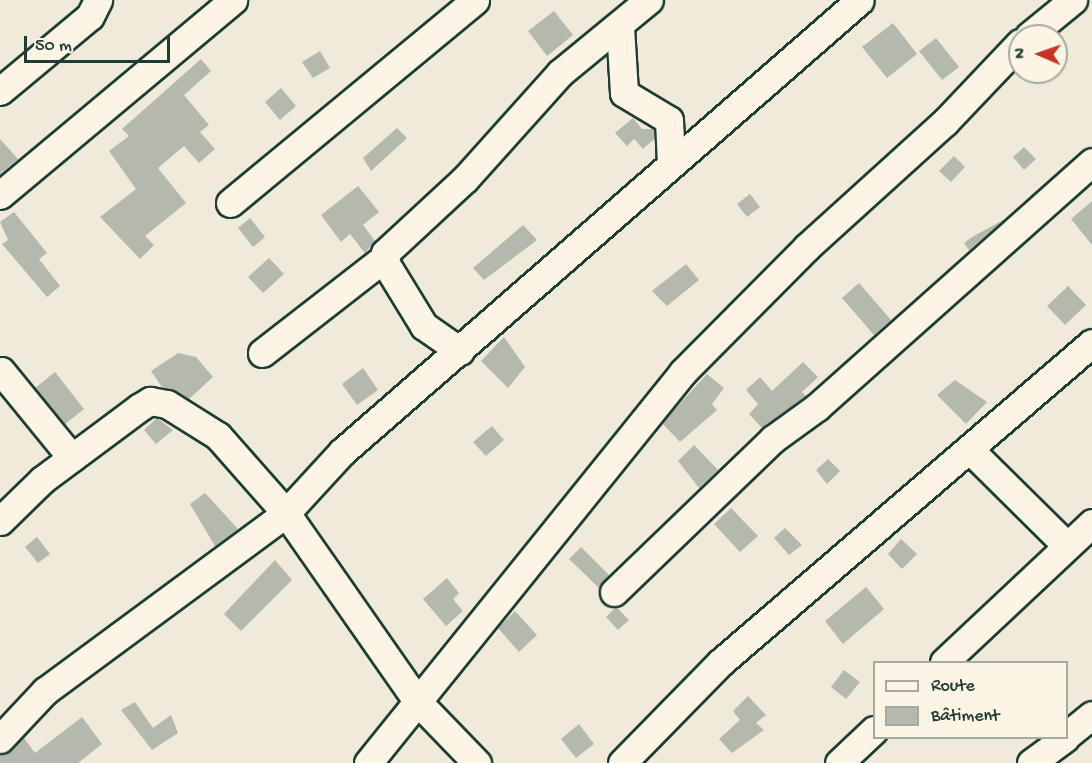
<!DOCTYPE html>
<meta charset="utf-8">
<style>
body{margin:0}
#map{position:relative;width:1092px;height:763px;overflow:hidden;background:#efeada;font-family:"Gochi Hand",sans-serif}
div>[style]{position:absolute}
.building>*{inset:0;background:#b5b9ad}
.roads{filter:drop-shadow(2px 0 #1f3d34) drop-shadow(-2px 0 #1f3d34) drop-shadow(0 2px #1f3d34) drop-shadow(0 -2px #1f3d34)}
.minor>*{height:27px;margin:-13.5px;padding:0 13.5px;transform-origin:13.5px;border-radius:13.5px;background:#fcf5e5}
span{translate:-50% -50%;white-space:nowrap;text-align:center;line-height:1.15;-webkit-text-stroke:6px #fcf5e5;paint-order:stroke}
.legend{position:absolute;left:873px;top:661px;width:195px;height:78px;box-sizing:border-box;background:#fcf5e5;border:2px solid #a4ab9e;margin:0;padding:8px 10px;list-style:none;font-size:18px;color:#1f3d34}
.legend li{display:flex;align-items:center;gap:12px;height:30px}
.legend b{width:30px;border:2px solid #a4ab9e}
.north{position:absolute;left:1008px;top:24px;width:60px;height:60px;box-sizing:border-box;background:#fcf5e5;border:2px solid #a4ab9e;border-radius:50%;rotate:272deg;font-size:16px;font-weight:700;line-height:24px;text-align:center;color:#1f3d34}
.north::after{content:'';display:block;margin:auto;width:21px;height:27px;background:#c8321e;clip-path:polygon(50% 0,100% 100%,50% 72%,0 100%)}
.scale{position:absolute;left:24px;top:36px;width:146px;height:27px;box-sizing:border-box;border:3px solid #1f3d34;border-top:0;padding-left:8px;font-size:18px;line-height:21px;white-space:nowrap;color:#1f3d34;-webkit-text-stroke:4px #fcf5e5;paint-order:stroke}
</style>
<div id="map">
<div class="building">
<i style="clip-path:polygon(554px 11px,573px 35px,547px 56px,528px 31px)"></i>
<i style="clip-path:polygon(893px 23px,917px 54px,887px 78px,862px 47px)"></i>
<i style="clip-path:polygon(936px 38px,959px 67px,942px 80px,919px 51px)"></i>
<i style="clip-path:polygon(320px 51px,330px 68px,313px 78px,302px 62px)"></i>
<i style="clip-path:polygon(201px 59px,211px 71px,184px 95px,209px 125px,200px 132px,215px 149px,199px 163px,184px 146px,158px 168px,186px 203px,145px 236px,154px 245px,140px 259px,100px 217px,136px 189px,109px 151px,129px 136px,122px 129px)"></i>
<i style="clip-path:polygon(281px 88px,296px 106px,280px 120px,265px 102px)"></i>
<i style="clip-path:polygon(633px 118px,642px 129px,654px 129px,654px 139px,643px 149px,634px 139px,627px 146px,615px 133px)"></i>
<i style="clip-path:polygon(397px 128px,407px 138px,371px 171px,363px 158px)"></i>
<i style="clip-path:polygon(0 139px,18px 159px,0 174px)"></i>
<i style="clip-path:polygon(1024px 147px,1036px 159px,1024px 170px,1013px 157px)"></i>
<i style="clip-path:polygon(954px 156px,965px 167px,951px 182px,939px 171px)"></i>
<i style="clip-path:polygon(358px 186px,379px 212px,363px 225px,375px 241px,365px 253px,350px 234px,341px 242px,321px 215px)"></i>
<i style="clip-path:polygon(750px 194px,760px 207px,747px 217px,737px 204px)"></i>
<i style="clip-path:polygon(1092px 201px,1092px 245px,1071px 219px)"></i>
<i style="clip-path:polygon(14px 212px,47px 253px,39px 259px,60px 286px,47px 297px,2px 244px,8px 240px,0 222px)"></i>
<i style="clip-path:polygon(250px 218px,265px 237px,253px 247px,238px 228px)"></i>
<i style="clip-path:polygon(1005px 219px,969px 250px,964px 243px,972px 237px)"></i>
<i style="clip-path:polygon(523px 225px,537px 240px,484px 280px,473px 268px)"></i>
<i style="clip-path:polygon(269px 258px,284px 274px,263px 293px,248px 277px)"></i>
<i style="clip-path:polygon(686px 264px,699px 280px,667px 306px,652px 291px)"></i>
<i style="clip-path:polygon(859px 283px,891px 320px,874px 335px,842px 298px)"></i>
<i style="clip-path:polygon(1068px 286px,1086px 305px,1065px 325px,1047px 306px)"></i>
<i style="clip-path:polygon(504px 337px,525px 367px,508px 388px,481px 361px)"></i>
<i style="clip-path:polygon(178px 353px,196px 357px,213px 377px,189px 399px,162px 387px,151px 371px)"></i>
<i style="clip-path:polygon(803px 362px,818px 377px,802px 392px,806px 396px,762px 428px,749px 414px,758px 404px,746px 390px,760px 377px,772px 391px)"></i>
<i style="clip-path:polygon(363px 368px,378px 390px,357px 405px,342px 384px)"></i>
<i style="clip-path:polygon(55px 372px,84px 409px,65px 424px,35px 388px)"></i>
<i style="clip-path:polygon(707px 374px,724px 388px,712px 404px,717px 410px,680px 442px,662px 423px)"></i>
<i style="clip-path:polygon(955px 380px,987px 402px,966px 424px,937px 395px)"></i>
<i style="clip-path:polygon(157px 418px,173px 430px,156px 444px,144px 430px)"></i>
<i style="clip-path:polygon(492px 426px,504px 440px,486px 456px,473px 442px)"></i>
<i style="clip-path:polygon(694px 445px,718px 470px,699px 488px,678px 461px)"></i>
<i style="clip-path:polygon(828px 459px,840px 471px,827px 484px,816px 470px)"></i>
<i style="clip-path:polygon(205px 493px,238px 529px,215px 546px,190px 504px)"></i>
<i style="clip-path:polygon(731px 508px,758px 536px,740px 552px,714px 524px)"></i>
<i style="clip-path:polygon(785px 528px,802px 545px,789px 555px,774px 538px)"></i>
<i style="clip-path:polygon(37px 537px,50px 554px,38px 563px,25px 547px)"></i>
<i style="clip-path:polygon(901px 539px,917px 554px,902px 569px,888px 554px)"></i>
<i style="clip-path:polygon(581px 547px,609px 575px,599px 588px,569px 559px)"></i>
<i style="clip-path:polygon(275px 560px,292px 580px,241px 631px,224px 614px)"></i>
<i style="clip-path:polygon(447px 578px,459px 593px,453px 599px,463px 611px,446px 626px,423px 599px)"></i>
<i style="clip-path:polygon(866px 587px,884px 609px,843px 644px,825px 621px)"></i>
<i style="clip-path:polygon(616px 607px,629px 620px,618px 630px,606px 617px)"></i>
<i style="clip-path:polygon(515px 611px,537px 635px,519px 652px,498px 628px)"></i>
<i style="clip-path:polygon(844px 670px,860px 682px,846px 699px,831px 687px)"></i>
<i style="clip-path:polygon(748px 696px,766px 715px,756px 723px,764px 730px,732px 753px,719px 739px,740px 720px,733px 711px)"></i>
<i style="clip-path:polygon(135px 702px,153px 728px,171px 715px,178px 733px,152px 750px,121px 710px)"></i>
<i style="clip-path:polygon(82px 717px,102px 744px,78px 763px,0 763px,0 756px,24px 738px,35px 753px)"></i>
<i style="clip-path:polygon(579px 724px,594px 744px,576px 758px,561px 739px)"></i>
</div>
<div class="roads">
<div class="minor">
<i style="left:620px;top:27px;width:66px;rotate:86.5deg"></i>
<i style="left:624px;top:93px;width:52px;rotate:31deg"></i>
<i style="left:669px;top:120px;width:44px;rotate:87.4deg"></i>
<i style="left:1029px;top:36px;width:57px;rotate:-39.3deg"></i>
<i style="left:0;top:91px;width:117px;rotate:-39.8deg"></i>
<i style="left:90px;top:16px;width:18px;rotate:-63deg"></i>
<i style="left:0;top:195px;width:304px;rotate:-39.9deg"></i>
<i style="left:230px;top:203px;width:318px;rotate:-39.6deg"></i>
<i style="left:460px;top:351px;width:44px;rotate:-145.2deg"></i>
<i style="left:424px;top:326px;width:73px;rotate:-121.5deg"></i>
<i style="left:386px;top:264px;width:11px;rotate:-95deg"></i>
<i style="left:385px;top:253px;width:109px;rotate:-42.8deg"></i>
<i style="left:465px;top:179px;width:142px;rotate:-48.1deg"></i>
<i style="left:560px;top:73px;width:115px;rotate:-39.4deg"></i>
<i style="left:262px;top:353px;width:155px;rotate:-37.9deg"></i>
<i style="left:1px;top:371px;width:112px;rotate:50.8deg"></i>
<i style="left:970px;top:450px;width:135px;rotate:44.7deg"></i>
<i style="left:0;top:521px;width:59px;rotate:-44.3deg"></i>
<i style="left:42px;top:480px;width:122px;rotate:-36.7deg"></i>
<i style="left:140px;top:407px;width:12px;rotate:-31deg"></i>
<i style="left:150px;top:401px;width:17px;rotate:10deg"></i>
<i style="left:167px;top:404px;width:60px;rotate:32.1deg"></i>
<i style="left:218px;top:436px;width:103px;rotate:48.6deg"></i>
<i style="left:286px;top:513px;width:231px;rotate:55.1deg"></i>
<i style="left:418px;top:702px;width:85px;rotate:46deg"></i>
<i style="left:614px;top:592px;width:221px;rotate:-43.9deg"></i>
<i style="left:773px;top:439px;width:54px;rotate:-36deg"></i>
<i style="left:817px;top:407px;width:368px;rotate:-41.7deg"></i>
<i style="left:944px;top:662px;width:203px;rotate:-43.2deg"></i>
<i style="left:1066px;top:736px;width:33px;rotate:-39deg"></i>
<i style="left:0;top:739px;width:66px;rotate:-46.8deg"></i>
<i style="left:45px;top:691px;width:300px;rotate:-36.4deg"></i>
<i style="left:286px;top:513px;width:83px;rotate:-47.4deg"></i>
<i style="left:342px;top:452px;width:687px;rotate:-41.11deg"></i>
<i style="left:368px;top:763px;width:502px;rotate:-51.14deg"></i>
<i style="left:683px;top:372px;width:176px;rotate:-45.2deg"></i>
<i style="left:807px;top:247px;width:186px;rotate:-42.2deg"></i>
<i style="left:945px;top:122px;width:109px;rotate:-46.5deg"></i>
<i style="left:622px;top:763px;width:141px;rotate:-45.6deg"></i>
<i style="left:721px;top:662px;width:489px;rotate:-40.7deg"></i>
<i style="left:839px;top:763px;width:48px;rotate:-43.3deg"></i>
<i style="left:1031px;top:763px;width:42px;rotate:-36.3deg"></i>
</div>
</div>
<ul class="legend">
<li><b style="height:8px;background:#fcf5e5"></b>Route</li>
<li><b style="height:16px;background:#b5b9ad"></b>Bâtiment</li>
</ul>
<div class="north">N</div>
<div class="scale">50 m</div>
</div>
